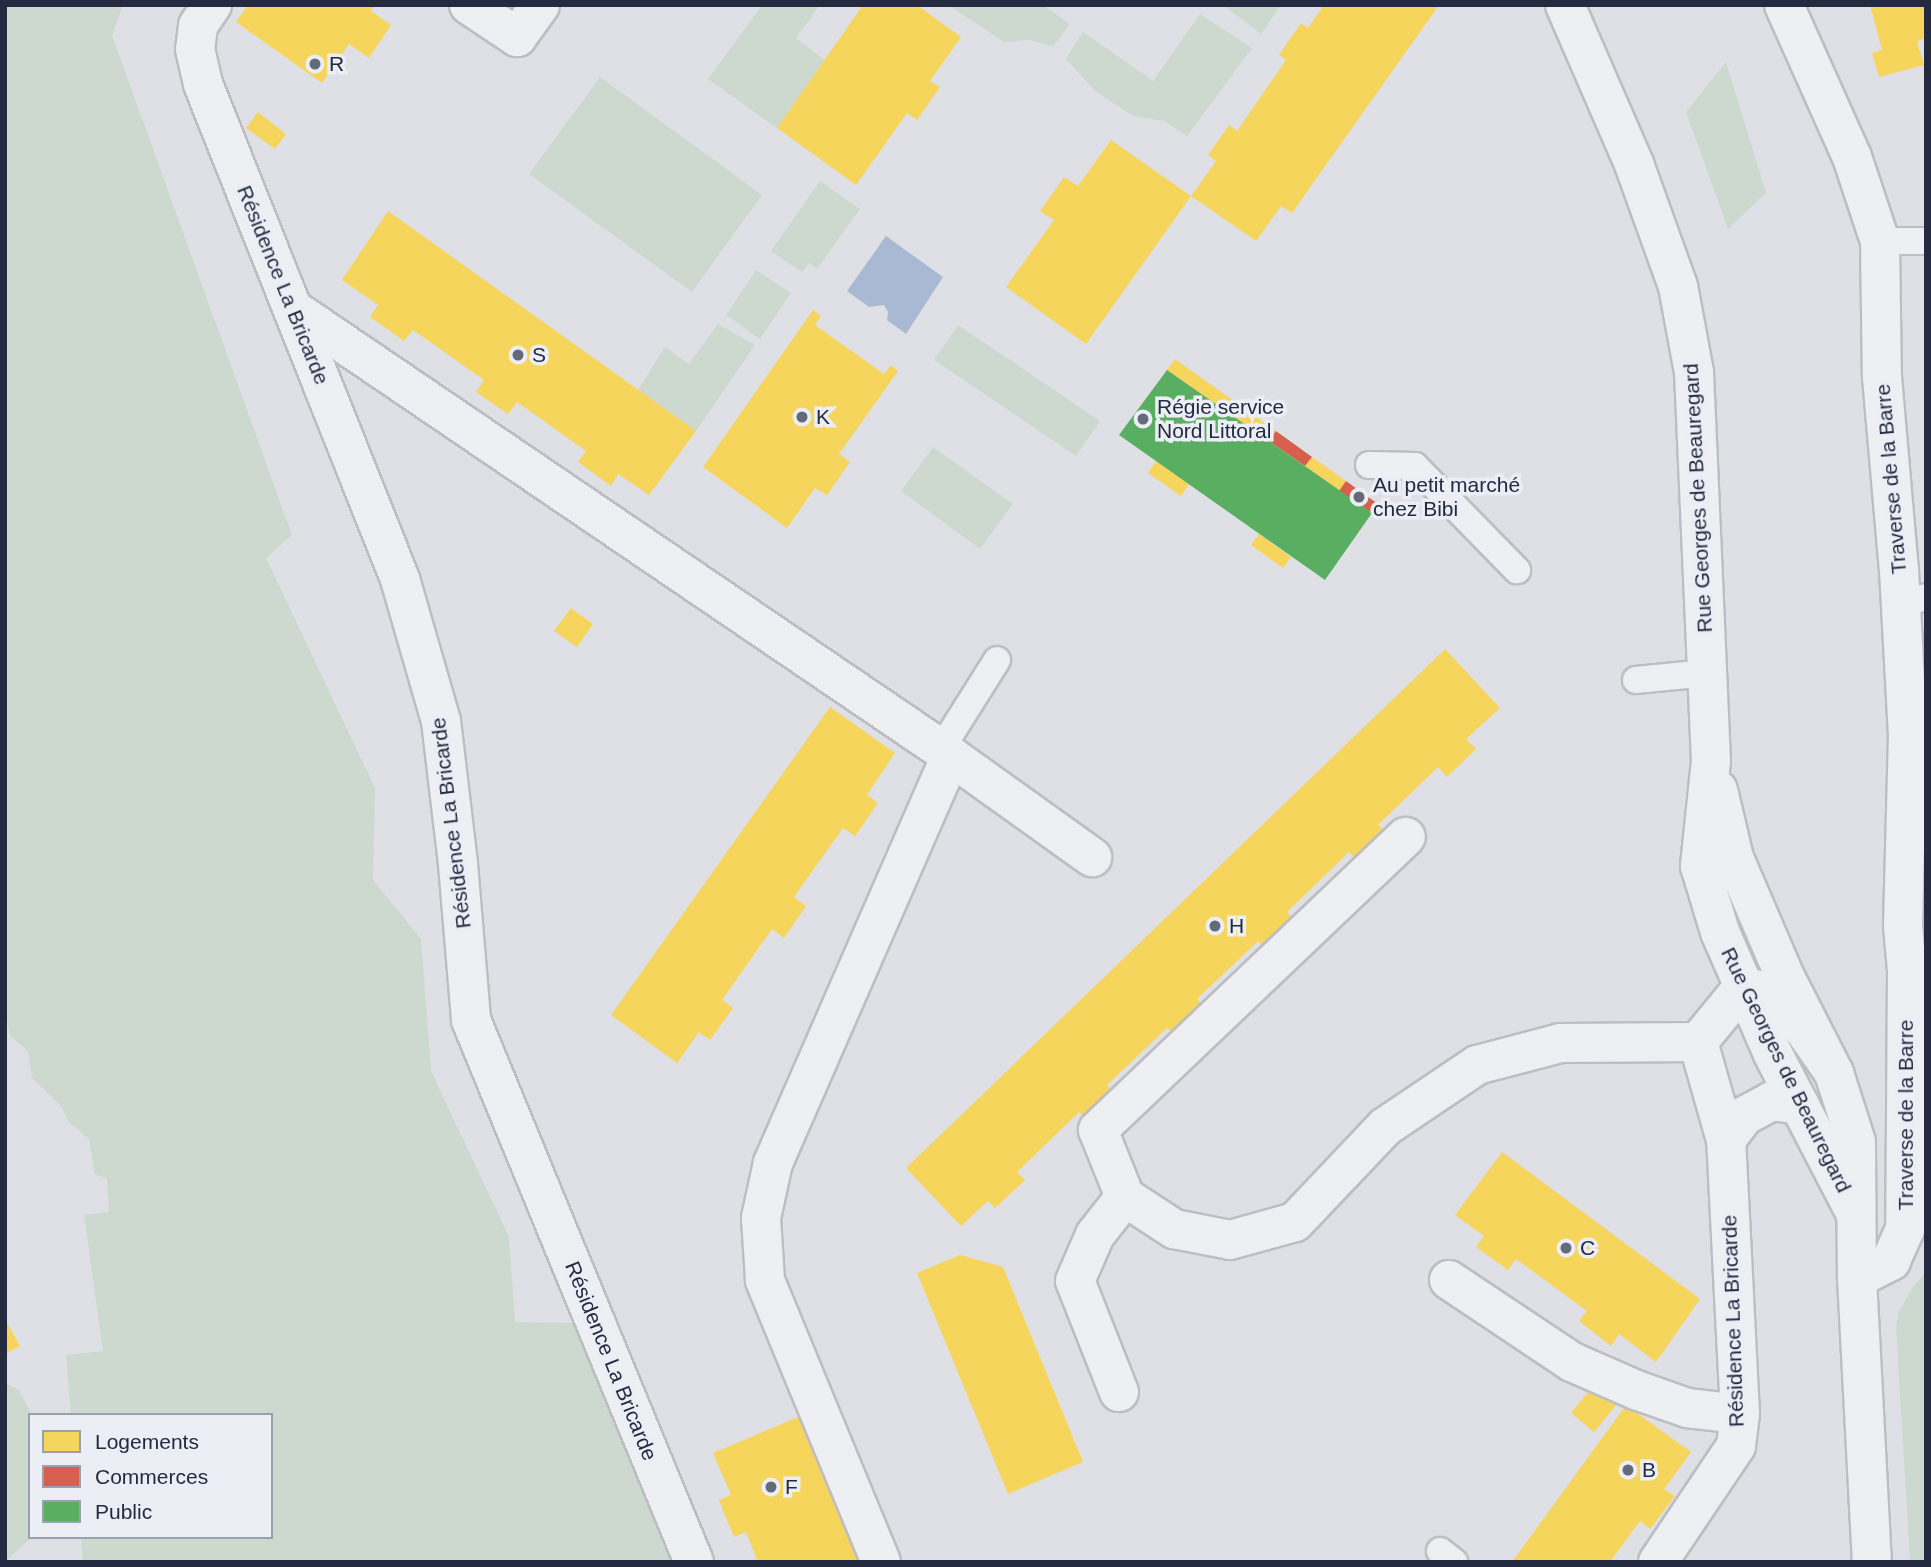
<!DOCTYPE html>
<meta charset="utf-8">
<style>
body{margin:0}
#map{position:relative;width:1931px;height:1567px;overflow:hidden;background:#dfe0e5;font-family:Helvetica,sans-serif}
div>[style]{position:absolute}
.green>*{inset:0;background:#cdd9ce}
.water>*{inset:0;background:#a9b9d4}
.homes>*{inset:0;background:#f6d55c}
.shops>*{inset:0;background:#d6604d}
.public>*{inset:0;background:#5aae61}
.roads{filter:drop-shadow(2px 0 #bdbec3) drop-shadow(-2px 0 #bdbec3) drop-shadow(0 2px #bdbec3) drop-shadow(0 -2px #bdbec3)}
.service>*{height:26px;margin:-13px;padding:0 13px;transform-origin:13px;border-radius:13px;background:#eeeff2}
.minor>*{height:38px;margin:-19px;padding:0 19px;transform-origin:19px;border-radius:19px;background:#eeeff2}
.dots>*{width:19px;height:19px;translate:-50% -50%;box-sizing:border-box;border:4px solid #ebeef5;border-radius:50%}
span{translate:-50% -50%;white-space:nowrap;text-align:center;line-height:1.15;-webkit-text-stroke:7px #ebeef5;paint-order:stroke}
.poi-label{font-size:21px;color:#242b40}
.left{translate:0 -50%;text-align:left}
.street-label{font-size:21px;color:#242b40}
.frame{position:absolute;inset:0;border:7px solid #242b40;pointer-events:none}
.legend{position:absolute;left:28px;top:1413px;width:245px;height:126px;box-sizing:border-box;background:#ebeef5;border:2px solid #9ba0ad;margin:0;padding:9px 12px;list-style:none;font-size:21px;color:#242b40}
.legend li{display:flex;align-items:center;gap:14px;height:35px}
.legend b{width:35px;border:2px solid #9ba0ad}
</style>
<div id="map">
<div class="green">
<i style="clip-path:polygon(5px 5px,123px 5px,112px 35px,292px 535px,266px 558px,375px 788px,373px 880px,421px 939px,431px 1071px,509px 1237px,515px 1322px,576px 1323px,673px 1562px,83px 1562px,81px 1537px,271px 1537px,271px 1415px,71px 1415px,66px 1355px,103px 1351px,84px 1215px,109px 1212px,107px 1179px,95px 1174px,89px 1139px,69px 1122px,61px 1106px,32px 1078px,28px 1051px,10px 1036px,5px 1009px)"></i>
<i style="clip-path:polygon(762px 5px,820px 5px,796px 38px,825px 60px,777px 128px,708px 79px)"></i>
<i style="clip-path:polygon(948px 5px,1043px 5px,1070px 24px,1053px 47px,1030px 40px,1004px 42px)"></i>
<i style="clip-path:polygon(1223px 5px,1281px 5px,1261px 34px)"></i>
<i style="clip-path:polygon(1200px 14px,1252px 48px,1187px 136px,1164px 121px,1133px 116px,1095px 91px,1066px 59px,1083px 32px,1153px 81px)"></i>
<i style="clip-path:polygon(1726px 62px,1766px 193px,1728px 229px,1686px 112px)"></i>
<i style="clip-path:polygon(600px 77px,762px 195px,692px 292px,529px 174px)"></i>
<i style="clip-path:polygon(820px 181px,860px 209px,817px 269px,809px 263px,802px 272px,771px 251px)"></i>
<i style="clip-path:polygon(756px 270px,791px 293px,760px 339px,726px 315px)"></i>
<i style="clip-path:polygon(718px 324px,755px 345px,696px 431px,638px 390px,665px 347px,689px 364px)"></i>
<i style="clip-path:polygon(958px 325px,1100px 421px,1076px 456px,934px 360px)"></i>
<i style="clip-path:polygon(933px 447px,1013px 504px,980px 549px,901px 491px)"></i>
<i style="clip-path:polygon(1926px 1272px,1926px 1562px,1910px 1562px,1896px 1328px,1898px 1314px,1912px 1288px)"></i>
<i style="clip-path:polygon(5px 1383px,19px 1390px,32px 1415px,30px 1537px,32px 1537px,5px 1562px)"></i>
</div>
<div class="water">
<i style="clip-path:polygon(886px 236px,943px 277px,906px 334px,887px 320px,888px 312px,884px 305px,869px 307px,847px 291px)"></i>
</div>
<div class="homes">
<i style="clip-path:polygon(248px 5px,375px 5px,371px 11px,391px 25px,369px 58px,349px 44px,322px 83px,236px 22px)"></i>
<i style="clip-path:polygon(863px 5px,917px 5px,961px 37px,930px 81px,940px 87px,917px 120px,907px 113px,856px 185px,777px 128px)"></i>
<i style="clip-path:polygon(1324px 5px,1439px 5px,1292px 213px,1281px 206px,1256px 241px,1191px 196px,1216px 161px,1208px 155px,1229px 125px,1237px 131px,1286px 60px,1279px 55px,1301px 23px,1308px 28px)"></i>
<i style="clip-path:polygon(1870px 5px,1926px 5px,1926px 38px,1917px 41px,1924px 65px,1879px 77px,1872px 53px,1882px 50px)"></i>
<i style="clip-path:polygon(258px 112px,286px 134px,275px 149px,246px 128px)"></i>
<i style="clip-path:polygon(1111px 140px,1191px 196px,1086px 344px,1006px 287px,1054px 220px,1040px 211px,1064px 177px,1078px 186px)"></i>
<i style="clip-path:polygon(388px 211px,696px 431px,649px 495px,618px 474px,611px 486px,578px 462px,586px 451px,517px 402px,508px 414px,476px 392px,484px 380px,413px 330px,404px 341px,370px 317px,378px 305px,342px 280px)"></i>
<i style="clip-path:polygon(813px 310px,821px 316px,815px 325px,884px 374px,891px 365px,898px 371px,839px 454px,850px 462px,827px 495px,815px 488px,787px 528px,703px 467px)"></i>
<i style="clip-path:polygon(1175px 359px,1276px 431px,1269px 441px,1167px 370px)"></i>
<i style="clip-path:polygon(1312px 457px,1346px 481px,1339px 491px,1305px 466px)"></i>
<i style="clip-path:polygon(1156px 461px,1189px 484px,1181px 496px,1148px 473px)"></i>
<i style="clip-path:polygon(1259px 534px,1291px 557px,1283px 568px,1251px 545px)"></i>
<i style="clip-path:polygon(571px 608px,593px 624px,577px 647px,554px 631px)"></i>
<i style="clip-path:polygon(1445px 649px,1500px 708px,1466px 739px,1476px 749px,1447px 777px,1438px 767px,1378px 825px,1387px 833px,1358px 862px,1349px 852px,1287px 912px,1296px 922px,1267px 950px,1258px 941px,1197px 999px,1206px 1008px,1176px 1037px,1167px 1028px,1107px 1085px,1117px 1095px,1089px 1122px,1079px 1112px,1017px 1172px,1025px 1180px,995px 1208px,988px 1201px,961px 1226px,906px 1168px)"></i>
<i style="clip-path:polygon(830px 707px,895px 753px,867px 795px,878px 803px,855px 836px,843px 828px,794px 897px,806px 906px,784px 938px,772px 929px,722px 1000px,733px 1008px,710px 1040px,699px 1032px,677px 1063px,611px 1015px)"></i>
<i style="clip-path:polygon(1920px 896px,1926px 898px,1926px 942px,1923px 942px)"></i>
<i style="clip-path:polygon(1502px 1152px,1700px 1299px,1656px 1362px,1619px 1334px,1611px 1346px,1579px 1321px,1587px 1311px,1516px 1259px,1508px 1270px,1476px 1247px,1484px 1236px,1455px 1215px)"></i>
<i style="clip-path:polygon(960px 1255px,1003px 1267px,1083px 1462px,1008px 1494px,917px 1273px)"></i>
<i style="clip-path:polygon(5px 1319px,20px 1346px,5px 1354px)"></i>
<i style="clip-path:polygon(1593px 1386px,1617px 1404px,1594px 1432px,1571px 1413px)"></i>
<i style="clip-path:polygon(1626px 1405px,1691px 1452px,1664px 1489px,1675px 1496px,1650px 1529px,1640px 1521px,1610px 1562px,1512px 1562px)"></i>
<i style="clip-path:polygon(803px 1415px,863px 1562px,758px 1562px,746px 1532px,734px 1537px,722px 1508px,719px 1500px,731px 1495px,713px 1453px)"></i>
</div>
<div class="shops">
<i style="clip-path:polygon(1276px 431px,1312px 457px,1305px 466px,1269px 441px)"></i>
<i style="clip-path:polygon(1346px 481px,1378px 504px,1372px 513px,1339px 491px)"></i>
</div>
<div class="public">
<i style="clip-path:polygon(1167px 370px,1372px 513px,1325px 580px,1119px 435px)"></i>
</div>
<div class="roads">
<div class="service">
<i style="left:1880px;top:241px;width:46px"></i>
<i style="left:1369px;top:465px;width:46px;rotate:1.2deg"></i>
<i style="left:1415px;top:466px;width:146px;rotate:45.6deg"></i>
<i style="left:1901px;top:603px;width:26px;rotate:-13deg"></i>
<i style="left:1636px;top:680px;width:71px;rotate:-5.6deg"></i>
<i style="left:941px;top:749px;width:105px;rotate:-57.8deg"></i>
<i style="left:1440px;top:1551px;width:18px;rotate:38deg"></i>
</div>
<div class="minor">
<i style="left:212px;top:5px;width:25px;rotate:124deg"></i>
<i style="left:198px;top:26px;width:23px;rotate:97deg"></i>
<i style="left:195px;top:49px;width:36px;rotate:77deg"></i>
<i style="left:203px;top:84px;width:533px;rotate:68.3deg"></i>
<i style="left:400px;top:579px;width:148px;rotate:73.9deg"></i>
<i style="left:441px;top:721px;width:144px;rotate:83.2deg"></i>
<i style="left:458px;top:864px;width:157px;rotate:85.2deg"></i>
<i style="left:471px;top:1020px;width:586px;rotate:67.64deg"></i>
<i style="left:469px;top:5px;width:58px;rotate:33.7deg"></i>
<i style="left:517px;top:37px;width:39px;rotate:-54deg"></i>
<i style="left:1565px;top:5px;width:173px;rotate:66.5deg"></i>
<i style="left:1634px;top:164px;width:130px;rotate:70.2deg"></i>
<i style="left:1678px;top:286px;width:87px;rotate:79.5deg"></i>
<i style="left:1694px;top:372px;width:389px;rotate:87.5deg"></i>
<i style="left:1711px;top:761px;width:106px;rotate:96deg"></i>
<i style="left:1700px;top:866px;width:69px;rotate:73.1deg"></i>
<i style="left:1720px;top:932px;width:133px;rotate:66.5deg"></i>
<i style="left:1773px;top:1054px;width:180px;rotate:62.6deg"></i>
<i style="left:1784px;top:5px;width:167px;rotate:65.9deg"></i>
<i style="left:1852px;top:157px;width:89px;rotate:71.6deg"></i>
<i style="left:1880px;top:241px;width:136px;rotate:89.2deg"></i>
<i style="left:1882px;top:377px;width:194px;rotate:85deg"></i>
<i style="left:1899px;top:570px;width:164px;rotate:86.9deg"></i>
<i style="left:1908px;top:734px;width:192px;rotate:91.5deg"></i>
<i style="left:1903px;top:926px;width:45px;rotate:84.9deg"></i>
<i style="left:1907px;top:971px;width:258px;rotate:90.4deg"></i>
<i style="left:1905px;top:1229px;width:35px;rotate:114deg"></i>
<i style="left:1891px;top:1261px;width:38px;rotate:153deg"></i>
<i style="left:293px;top:309px;width:783px;rotate:34.18deg"></i>
<i style="left:941px;top:749px;width:186px;rotate:35.6deg"></i>
<i style="left:1718px;top:790px;width:70px;rotate:76.8deg"></i>
<i style="left:1734px;top:858px;width:129px;rotate:66.8deg"></i>
<i style="left:1785px;top:977px;width:108px;rotate:63deg"></i>
<i style="left:1834px;top:1073px;width:72px;rotate:72.3deg"></i>
<i style="left:1856px;top:1142px;width:136px;rotate:89.6deg"></i>
<i style="left:1857px;top:1278px;width:284px;rotate:87deg"></i>
<i style="left:1726px;top:1140px;width:30px;rotate:-53deg"></i>
<i style="left:1744px;top:1116px;width:32px;rotate:-28deg"></i>
<i style="left:1772px;top:1101px;width:28px;rotate:8deg"></i>
<i style="left:1125px;top:1197px;width:72px;rotate:-111.9deg"></i>
<i style="left:1098px;top:1130px;width:425px;rotate:-43.6deg"></i>
<i style="left:1449px;top:1280px;width:148px;rotate:33.7deg"></i>
<i style="left:1572px;top:1362px;width:70px;rotate:23.6deg"></i>
<i style="left:1636px;top:1390px;width:54px;rotate:19.4deg"></i>
<i style="left:1687px;top:1408px;width:53px;rotate:6.5deg"></i>
<i style="left:1119px;top:1392px;width:119px;rotate:-111.6deg"></i>
<i style="left:1075px;top:1281px;width:50px;rotate:-66.5deg"></i>
<i style="left:1095px;top:1235px;width:48px;rotate:-51.7deg"></i>
<i style="left:1125px;top:1197px;width:59px;rotate:33.1deg"></i>
<i style="left:1174px;top:1229px;width:57px;rotate:11.1deg"></i>
<i style="left:1230px;top:1240px;width:67px;rotate:-15.5deg"></i>
<i style="left:1295px;top:1222px;width:131px;rotate:-46.5deg"></i>
<i style="left:1385px;top:1127px;width:111px;rotate:-34deg"></i>
<i style="left:1477px;top:1065px;width:86px;rotate:-14.8deg"></i>
<i style="left:1560px;top:1043px;width:138px;rotate:-0.4deg"></i>
<i style="left:1698px;top:1042px;width:72px;rotate:-50.6deg"></i>
<i style="left:1744px;top:986px;width:25px;rotate:16deg"></i>
<i style="left:1768px;top:993px;width:48px;rotate:45deg"></i>
<i style="left:1802px;top:1027px;width:56px;rotate:55.2deg"></i>
<i style="left:881px;top:1562px;width:305px;rotate:-112.4deg"></i>
<i style="left:765px;top:1280px;width:62px;rotate:-93.7deg"></i>
<i style="left:761px;top:1218px;width:56px;rotate:-77.7deg"></i>
<i style="left:773px;top:1163px;width:444px;rotate:-66.4deg"></i>
<i style="left:1658px;top:1562px;width:140px;rotate:-56.1deg"></i>
<i style="left:1736px;top:1446px;width:32px;rotate:-83deg"></i>
<i style="left:1740px;top:1414px;width:274px;rotate:-92.9deg"></i>
<i style="left:1726px;top:1140px;width:102px;rotate:-105.9deg"></i>
</div>
</div>
<div class="dots">
<i style="left:315px;top:64px;background:#656a7a"></i>
<i style="left:518px;top:355px;background:#656a7a"></i>
<i style="left:802px;top:417px;background:#656a7a"></i>
<i style="left:1143px;top:419px;background:#656a7a"></i>
<i style="left:1359px;top:497px;background:#656a7a"></i>
<i style="left:1215px;top:926px;background:#656a7a"></i>
<i style="left:1566px;top:1248px;background:#656a7a"></i>
<i style="left:1628px;top:1470px;background:#656a7a"></i>
<i style="left:771px;top:1487px;background:#656a7a"></i>
</div>
<div class="poi-label">
<span class="left" style="left:329px;top:64px">R</span>
<span class="left" style="left:532px;top:355px">S</span>
<span class="left" style="left:1157px;top:419px">Régie service<br>Nord Littoral</span>
<span class="left" style="left:816px;top:417px">K</span>
<span class="left" style="left:1373px;top:497px">Au petit marché<br>chez Bibi</span>
<span class="left" style="left:1229px;top:926px">H</span>
<span class="left" style="left:1580px;top:1248px">C</span>
<span class="left" style="left:1642px;top:1470px">B</span>
<span class="left" style="left:785px;top:1487px">F</span>
</div>
<div class="street-label">
<span style="left:283px;top:285px;rotate:68deg">Résidence La Bricarde</span>
<span style="left:1891px;top:479px;rotate:-95deg">Traverse de la Barre</span>
<span style="left:1698px;top:498px;rotate:-93deg">Rue Georges de Beauregard</span>
<span style="left:451px;top:823px;rotate:-97deg">Résidence La Bricarde</span>
<span style="left:1786px;top:1070px;rotate:64deg">Rue Georges de Beauregard</span>
<span style="left:1906px;top:1115px;rotate:-90deg">Traverse de la Barre</span>
<span style="left:1733px;top:1321px;rotate:-92deg">Résidence La Bricarde</span>
<span style="left:611px;top:1361px;rotate:68deg">Résidence La Bricarde</span>
</div>
<div class="frame"></div>
<ul class="legend">
<li><b style="height:19px;background:#f6d55c"></b>Logements</li>
<li><b style="height:19px;background:#d6604d"></b>Commerces</li>
<li><b style="height:19px;background:#5aae61"></b>Public</li>
</ul>
</div>
